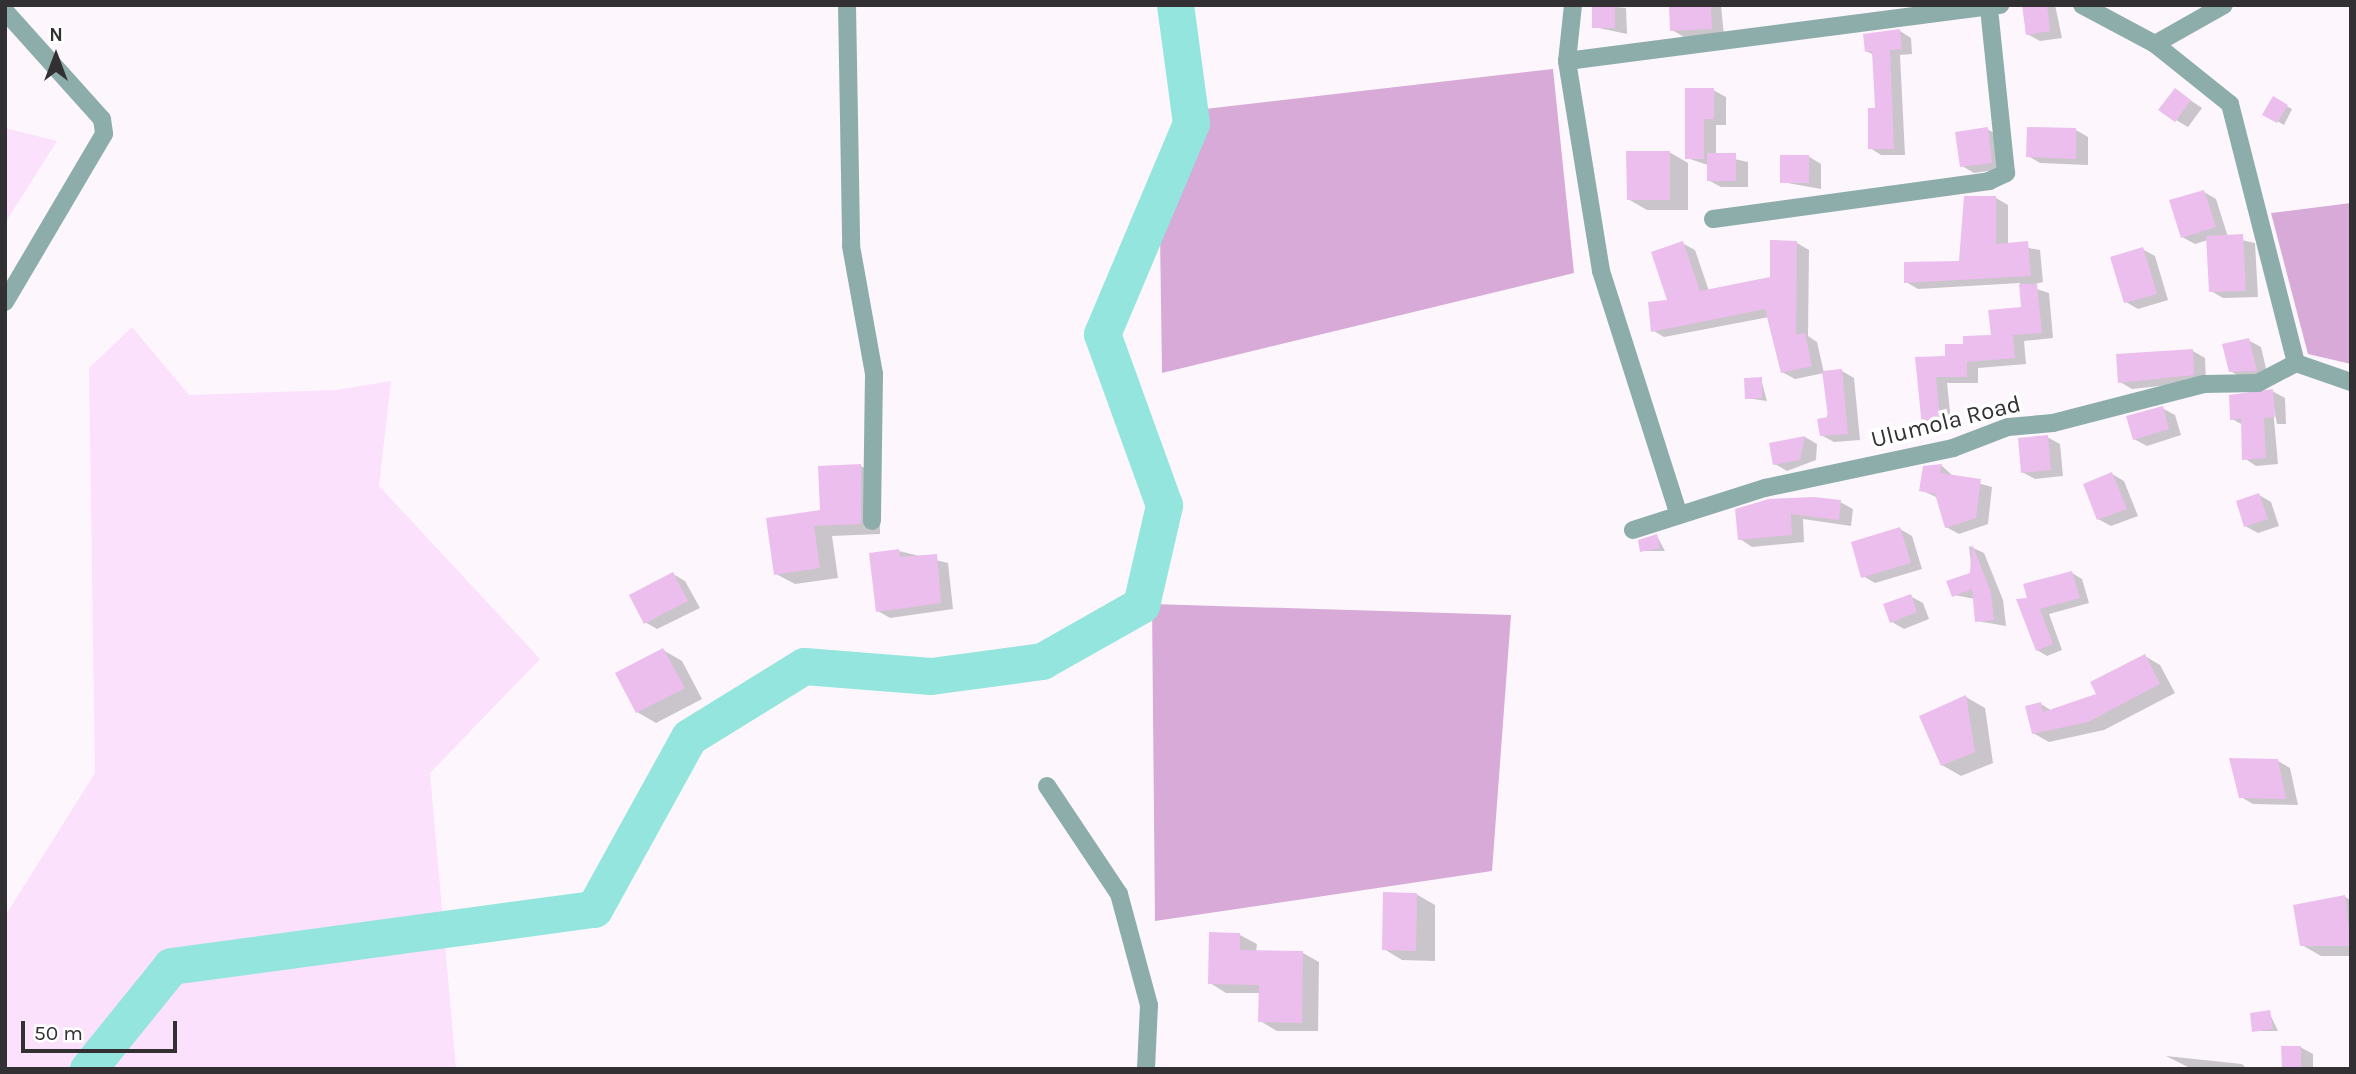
<!DOCTYPE html>
<style>
body{margin:0}
#map{position:relative;width:2356px;height:1074px;overflow:hidden;background:#fdf7fd;font-family:Karla,sans-serif}
div>[style]{position:absolute}
.green>*{inset:0;background:#fbe1fb}
.forest>*{inset:0;background:#d7aad7}
.shadow>*{inset:0;background:#0003}
.river>*{height:37px;margin:-18.5px;padding:0 18.5px;transform-origin:18.5px;border-radius:18.5px;background:#93e5de}
.building>*{inset:0;background:#ecbeed}
.minor>*{height:18px;margin:-9px;padding:0 9px;transform-origin:9px;border-radius:9px;background:#8dadab}
span{translate:-50% -50%;white-space:nowrap;text-align:center;line-height:1.15;-webkit-text-stroke:7px #fff;paint-order:stroke}
.street-label{font-size:24px;color:#333033}
.frame{position:absolute;inset:0;border:7px solid #333033;pointer-events:none}
.north{position:absolute;left:21px;top:21px;width:70px;height:70px;-webkit-text-stroke:5px #fff;paint-order:stroke;rotate:0deg;font-size:19px;font-weight:700;line-height:28px;text-align:center;color:#333033}
.north::after{content:'';display:block;margin:auto;width:24px;height:32px;background:#333033;clip-path:polygon(50% 0,100% 100%,50% 72%,0 100%)}
.scale{position:absolute;left:21px;top:1021px;width:156px;height:32px;box-sizing:border-box;border:4px solid #333033;border-top:0;padding-left:9px;font-size:21px;line-height:24px;white-space:nowrap;color:#333033;-webkit-text-stroke:5px #fff;paint-order:stroke}
</style>
<div id="map">
<div class="green">
<i style="clip-path:polygon(5px 128px,57px 141px,5px 223px)"></i>
<i style="clip-path:polygon(132px 327px,189px 395px,336px 390px,391px 381px,379px 486px,540px 659px,430px 773px,456px 1069px,5px 1069px,5px 916px,95px 773px,89px 368px)"></i>
</div>
<div class="forest">
<i style="clip-path:polygon(1553px 69px,1574px 273px,1162px 373px,1160px 233px,1205px 109px)"></i>
<i style="clip-path:polygon(2351px 203px,2351px 364px,2308px 354px,2271px 213px)"></i>
<i style="clip-path:polygon(1152px 604px,1511px 615px,1492px 871px,1155px 921px)"></i>
</div>
<div class="shadow">
<i style="clip-path:polygon(1593px 5px,1626px 8px,1627px 34px,1594px 27px)"></i>
<i style="clip-path:polygon(1671px 5px,1721px 5px,1724px 36px,1684px 37px,1672px 30px)"></i>
<i style="clip-path:polygon(2024px 5px,2055px 5px,2062px 38px,2040px 41px,2027px 34px)"></i>
<i style="clip-path:polygon(1900px 31px,1911px 38px,1912px 54px,1900px 55px,1905px 155px,1881px 155px,1870px 148px,1877px 110px,1874px 55px,1866px 51px)"></i>
<i style="clip-path:polygon(1713px 90px,1726px 97px,1726px 125px,1716px 125px,1716px 155px,1748px 162px,1748px 187px,1721px 187px,1708px 180px,1708px 165px,1687px 158px)"></i>
<i style="clip-path:polygon(2175px 90px,2202px 108px,2188px 127px,2176px 120px)"></i>
<i style="clip-path:polygon(2273px 99px,2292px 109px,2284px 125px,2265px 114px)"></i>
<i style="clip-path:polygon(1987px 129px,2000px 136px,2004px 169px,1974px 173px,1962px 166px)"></i>
<i style="clip-path:polygon(2076px 130px,2088px 137px,2088px 165px,2040px 163px,2028px 156px)"></i>
<i style="clip-path:polygon(1669px 152px,1688px 163px,1688px 210px,1647px 210px,1628px 199px)"></i>
<i style="clip-path:polygon(1808px 156px,1821px 164px,1821px 189px,1782px 182px)"></i>
<i style="clip-path:polygon(2204px 192px,2216px 199px,2228px 237px,2255px 243px,2258px 297px,2223px 298px,2211px 291px,2208px 240px,2195px 244px,2182px 237px)"></i>
<i style="clip-path:polygon(1996px 198px,2008px 205px,2008px 244px,2040px 250px,2043px 282px,2027px 286px,2049px 293px,2053px 338px,2024px 341px,2026px 364px,1978px 368px,1978px 383px,1947px 383px,1952px 431px,1935px 433px,1923px 426px,1917px 359px,1947px 358px,1992px 337px,2023px 309px,2020px 283px,1918px 289px,1906px 282px,1961px 263px)"></i>
<i style="clip-path:polygon(1682px 243px,1695px 250px,1709px 291px,1772px 279px,1797px 243px,1809px 250px,1808px 336px,1817px 342px,1824px 373px,1795px 379px,1782px 372px,1769px 317px,1664px 337px,1652px 330px,1669px 301px)"></i>
<i style="clip-path:polygon(2142px 249px,2155px 256px,2168px 300px,2138px 309px,2126px 302px)"></i>
<i style="clip-path:polygon(2248px 340px,2261px 347px,2268px 377px,2243px 378px,2230px 371px)"></i>
<i style="clip-path:polygon(2193px 351px,2205px 358px,2206px 381px,2132px 389px,2120px 382px)"></i>
<i style="clip-path:polygon(1842px 371px,1854px 378px,1860px 440px,1834px 442px,1821px 435px)"></i>
<i style="clip-path:polygon(1761px 379px,1767px 401px,1746px 398px)"></i>
<i style="clip-path:polygon(2272px 391px,2285px 398px,2286px 424px,2277px 424px,2272px 397px,2278px 464px,2256px 466px,2244px 458px,2243px 425px,2232px 419px)"></i>
<i style="clip-path:polygon(2162px 408px,2175px 415px,2181px 435px,2147px 446px,2134px 439px)"></i>
<i style="clip-path:polygon(1805px 437px,1817px 444px,1816px 460px,1787px 471px,1775px 464px,1771px 445px)"></i>
<i style="clip-path:polygon(2047px 437px,2060px 444px,2063px 476px,2035px 479px,2022px 472px)"></i>
<i style="clip-path:polygon(1941px 465px,1953px 476px,1992px 487px,1988px 524px,1959px 534px,1946px 527px,1938px 498px,1921px 490px)"></i>
<i style="clip-path:polygon(861px 466px,880px 477px,880px 534px,832px 536px,838px 578px,795px 584px,776px 574px)"></i>
<i style="clip-path:polygon(2112px 474px,2124px 481px,2138px 516px,2111px 526px,2098px 519px)"></i>
<i style="clip-path:polygon(2259px 495px,2271px 502px,2279px 526px,2258px 533px,2245px 526px)"></i>
<i style="clip-path:polygon(1840px 502px,1853px 509px,1851px 526px,1803px 519px,1804px 542px,1752px 547px,1740px 539px,1737px 511px)"></i>
<i style="clip-path:polygon(1900px 529px,1912px 536px,1922px 569px,1875px 583px,1863px 576px)"></i>
<i style="clip-path:polygon(1657px 536px,1665px 551px,1642px 551px)"></i>
<i style="clip-path:polygon(1969px 546px,1984px 553px,2003px 600px,2006px 626px,1977px 621px,1975px 599px,1954px 595px,1972px 574px)"></i>
<i style="clip-path:polygon(899px 551px,948px 563px,953px 609px,890px 618px,878px 611px)"></i>
<i style="clip-path:polygon(2072px 573px,2082px 579px,2089px 603px,2049px 614px,2062px 650px,2047px 656px,2037px 650px,2029px 599px)"></i>
<i style="clip-path:polygon(673px 574px,685px 581px,700px 608px,657px 629px,645px 622px)"></i>
<i style="clip-path:polygon(1910px 596px,1923px 603px,1929px 619px,1904px 629px,1892px 622px)"></i>
<i style="clip-path:polygon(663px 650px,682px 661px,702px 699px,656px 723px,637px 712px)"></i>
<i style="clip-path:polygon(2145px 656px,2160px 665px,2175px 693px,2104px 730px,2049px 742px,2033px 733px,2041px 704px,2052px 711px,2098px 695px)"></i>
<i style="clip-path:polygon(1966px 697px,1985px 708px,1993px 763px,1961px 776px,1942px 765px)"></i>
<i style="clip-path:polygon(2278px 761px,2290px 768px,2298px 805px,2253px 804px,2241px 797px)"></i>
<i style="clip-path:polygon(1416px 894px,1435px 905px,1435px 961px,1402px 960px,1384px 949px)"></i>
<i style="clip-path:polygon(2345px 897px,2351px 900px,2351px 956px,2321px 956px,2302px 945px)"></i>
<i style="clip-path:polygon(1210px 934px,1240px 935px,1257px 944px,1256px 952px,1303px 953px,1319px 962px,1318px 1031px,1277px 1031px,1260px 1021px,1260px 993px,1226px 993px,1210px 983px)"></i>
<i style="clip-path:polygon(2269px 1012px,2278px 1031px,2254px 1031px)"></i>
<i style="clip-path:polygon(2300px 1047px,2313px 1054px,2313px 1069px,2283px 1069px)"></i>
<i style="clip-path:polygon(2166px 1056px,2242px 1064px,2247px 1069px,2192px 1069px)"></i>
</div>
<div class="river">
<i style="left:88px;top:1069px;width:132px;rotate:-51.1deg"></i>
<i style="left:171px;top:966px;width:427px;rotate:-7.7deg"></i>
<i style="left:594px;top:909px;width:196px;rotate:-61.1deg"></i>
<i style="left:689px;top:737px;width:135px;rotate:-31.7deg"></i>
<i style="left:804px;top:666px;width:127px;rotate:4.5deg"></i>
<i style="left:931px;top:676px;width:112px;rotate:-7.7deg"></i>
<i style="left:1042px;top:661px;width:114px;rotate:-29.5deg"></i>
<i style="left:1141px;top:605px;width:103px;rotate:-77deg"></i>
<i style="left:1164px;top:505px;width:182px;rotate:-109.9deg"></i>
<i style="left:1102px;top:334px;width:229px;rotate:-67.1deg"></i>
<i style="left:1191px;top:123px;width:119px;rotate:-97.7deg"></i>
</div>
<div class="building">
<i style="clip-path:polygon(1592px 5px,1615px 5px,1615px 28px,1592px 28px)"></i>
<i style="clip-path:polygon(1669px 5px,1711px 5px,1712px 29px,1670px 31px)"></i>
<i style="clip-path:polygon(2022px 5px,2047px 5px,2050px 31px,2026px 35px)"></i>
<i style="clip-path:polygon(1900px 29px,1902px 49px,1890px 50px,1894px 149px,1868px 149px,1868px 108px,1875px 108px,1872px 51px,1865px 52px,1863px 34px)"></i>
<i style="clip-path:polygon(1685px 88px,1714px 88px,1714px 119px,1704px 119px,1704px 159px,1685px 159px)"></i>
<i style="clip-path:polygon(2175px 88px,2191px 100px,2175px 122px,2158px 110px)"></i>
<i style="clip-path:polygon(2273px 96px,2288px 105px,2277px 123px,2262px 115px)"></i>
<i style="clip-path:polygon(1988px 127px,1992px 163px,1960px 167px,1955px 132px)"></i>
<i style="clip-path:polygon(2027px 127px,2076px 128px,2076px 159px,2026px 157px)"></i>
<i style="clip-path:polygon(1626px 151px,1670px 151px,1670px 200px,1627px 200px)"></i>
<i style="clip-path:polygon(1707px 153px,1736px 153px,1736px 181px,1707px 181px)"></i>
<i style="clip-path:polygon(1780px 155px,1809px 155px,1809px 183px,1780px 183px)"></i>
<i style="clip-path:polygon(2204px 190px,2216px 227px,2181px 238px,2169px 200px)"></i>
<i style="clip-path:polygon(1964px 196px,1996px 196px,1996px 244px,2028px 241px,2031px 276px,1904px 283px,1904px 262px,1959px 261px)"></i>
<i style="clip-path:polygon(2243px 234px,2246px 291px,2209px 292px,2206px 236px)"></i>
<i style="clip-path:polygon(1770px 240px,1797px 241px,1796px 335px,1805px 333px,1812px 366px,1781px 373px,1765px 309px,1651px 332px,1648px 302px,1667px 300px,1651px 252px,1683px 241px,1700px 291px,1770px 277px)"></i>
<i style="clip-path:polygon(2143px 247px,2157px 294px,2124px 303px,2110px 257px)"></i>
<i style="clip-path:polygon(2019px 284px,2037px 284px,2042px 333px,2013px 335px,2015px 358px,1967px 362px,1967px 377px,1936px 377px,1941px 426px,1922px 427px,1915px 357px,1945px 356px,1945px 344px,1963px 344px,1963px 336px,1991px 335px,1988px 310px,2021px 307px)"></i>
<i style="clip-path:polygon(2249px 338px,2257px 371px,2229px 372px,2222px 344px)"></i>
<i style="clip-path:polygon(2193px 349px,2194px 375px,2118px 383px,2116px 354px)"></i>
<i style="clip-path:polygon(1842px 369px,1848px 434px,1820px 436px,1817px 419px,1828px 417px,1822px 371px)"></i>
<i style="clip-path:polygon(1762px 377px,1762px 398px,1745px 399px,1744px 378px)"></i>
<i style="clip-path:polygon(2273px 389px,2275px 417px,2264px 418px,2266px 458px,2242px 460px,2241px 419px,2230px 420px,2229px 395px)"></i>
<i style="clip-path:polygon(2163px 406px,2169px 429px,2133px 440px,2126px 416px)"></i>
<i style="clip-path:polygon(2048px 435px,2051px 470px,2021px 473px,2018px 438px)"></i>
<i style="clip-path:polygon(1805px 436px,1800px 460px,1773px 465px,1769px 443px)"></i>
<i style="clip-path:polygon(861px 464px,861px 524px,814px 526px,820px 568px,774px 575px,766px 518px,820px 510px,818px 466px)"></i>
<i style="clip-path:polygon(1942px 464px,1940px 473px,1981px 479px,1976px 518px,1945px 528px,1935px 494px,1919px 491px,1923px 466px)"></i>
<i style="clip-path:polygon(2112px 472px,2127px 509px,2097px 520px,2083px 484px)"></i>
<i style="clip-path:polygon(2259px 493px,2268px 519px,2244px 527px,2236px 501px)"></i>
<i style="clip-path:polygon(1814px 497px,1841px 500px,1839px 520px,1791px 514px,1792px 535px,1738px 540px,1735px 509px,1769px 499px)"></i>
<i style="clip-path:polygon(1900px 527px,1911px 563px,1861px 578px,1851px 542px)"></i>
<i style="clip-path:polygon(1657px 534px,1660px 548px,1640px 552px,1638px 540px)"></i>
<i style="clip-path:polygon(1972px 544px,1991px 592px,1994px 620px,1975px 622px,1972px 589px,1952px 597px,1946px 581px,1970px 573px)"></i>
<i style="clip-path:polygon(899px 549px,900px 557px,937px 554px,941px 603px,876px 612px,869px 553px)"></i>
<i style="clip-path:polygon(2072px 571px,2080px 598px,2040px 609px,2053px 644px,2036px 651px,2016px 599px,2027px 598px,2023px 584px)"></i>
<i style="clip-path:polygon(673px 572px,688px 601px,644px 624px,629px 595px)"></i>
<i style="clip-path:polygon(1911px 594px,1917px 612px,1890px 623px,1883px 604px)"></i>
<i style="clip-path:polygon(663px 648px,685px 688px,636px 713px,615px 673px)"></i>
<i style="clip-path:polygon(2145px 654px,2160px 684px,2088px 722px,2032px 734px,2025px 706px,2041px 702px,2043px 712px,2096px 694px,2090px 682px)"></i>
<i style="clip-path:polygon(1966px 695px,1975px 752px,1941px 766px,1919px 716px)"></i>
<i style="clip-path:polygon(2229px 758px,2278px 759px,2286px 799px,2239px 798px)"></i>
<i style="clip-path:polygon(1383px 892px,1417px 893px,1416px 951px,1382px 950px)"></i>
<i style="clip-path:polygon(2345px 895px,2351px 946px,2300px 946px,2293px 905px)"></i>
<i style="clip-path:polygon(1209px 932px,1240px 933px,1240px 950px,1303px 951px,1302px 1023px,1258px 1022px,1259px 985px,1208px 984px)"></i>
<i style="clip-path:polygon(2270px 1010px,2273px 1029px,2252px 1032px,2250px 1013px)"></i>
<i style="clip-path:polygon(2281px 1046px,2301px 1046px,2301px 1069px,2282px 1069px)"></i>
</div>
<div class="minor">
<i style="left:847px;top:5px;width:241px;rotate:89deg"></i>
<i style="left:851px;top:246px;width:130px;rotate:79.8deg"></i>
<i style="left:874px;top:374px;width:147px;rotate:90.8deg"></i>
<i style="left:1573px;top:5px;width:56px;rotate:96.1deg"></i>
<i style="left:1567px;top:61px;width:213px;rotate:80.8deg"></i>
<i style="left:1601px;top:271px;width:256px;rotate:72.3deg"></i>
<i style="left:2082px;top:5px;width:83px;rotate:28.1deg"></i>
<i style="left:2155px;top:44px;width:96px;rotate:38.7deg"></i>
<i style="left:2230px;top:104px;width:267px;rotate:75.7deg"></i>
<i style="left:5px;top:11px;width:145px;rotate:48.1deg"></i>
<i style="left:102px;top:119px;width:15px;rotate:82deg"></i>
<i style="left:104px;top:134px;width:195px;rotate:120.5deg"></i>
<i style="left:2155px;top:44px;width:79px;rotate:-29.5deg"></i>
<i style="left:1567px;top:61px;width:437px;rotate:-7.4deg"></i>
<i style="left:1713px;top:219px;width:279px;rotate:-7.8deg"></i>
<i style="left:1989px;top:181px;width:19px;rotate:-25deg"></i>
<i style="left:2006px;top:173px;width:166px;rotate:-95.9deg"></i>
<i style="left:1633px;top:530px;width:139px;rotate:-17.7deg"></i>
<i style="left:1765px;top:488px;width:192px;rotate:-12deg"></i>
<i style="left:1953px;top:448px;width:59px;rotate:-20.9deg"></i>
<i style="left:2008px;top:427px;width:45px;rotate:-5.1deg"></i>
<i style="left:2053px;top:423px;width:156px;rotate:-14.5deg"></i>
<i style="left:2204px;top:384px;width:54px;rotate:-1.1deg"></i>
<i style="left:2258px;top:383px;width:43px;rotate:-27.8deg"></i>
<i style="left:2296px;top:363px;width:58px;rotate:19.1deg"></i>
<i style="left:1047px;top:786px;width:130px;rotate:56.3deg"></i>
<i style="left:1119px;top:894px;width:115px;rotate:74.9deg"></i>
<i style="left:1149px;top:1005px;width:64px;rotate:92.7deg"></i>
</div>
<div class="street-label">
<span style="left:1946px;top:422px;rotate:-14deg">Ulumola Road</span>
</div>
<div class="frame"></div>
<div class="north">N</div>
<div class="scale">50 m</div>
</div>
